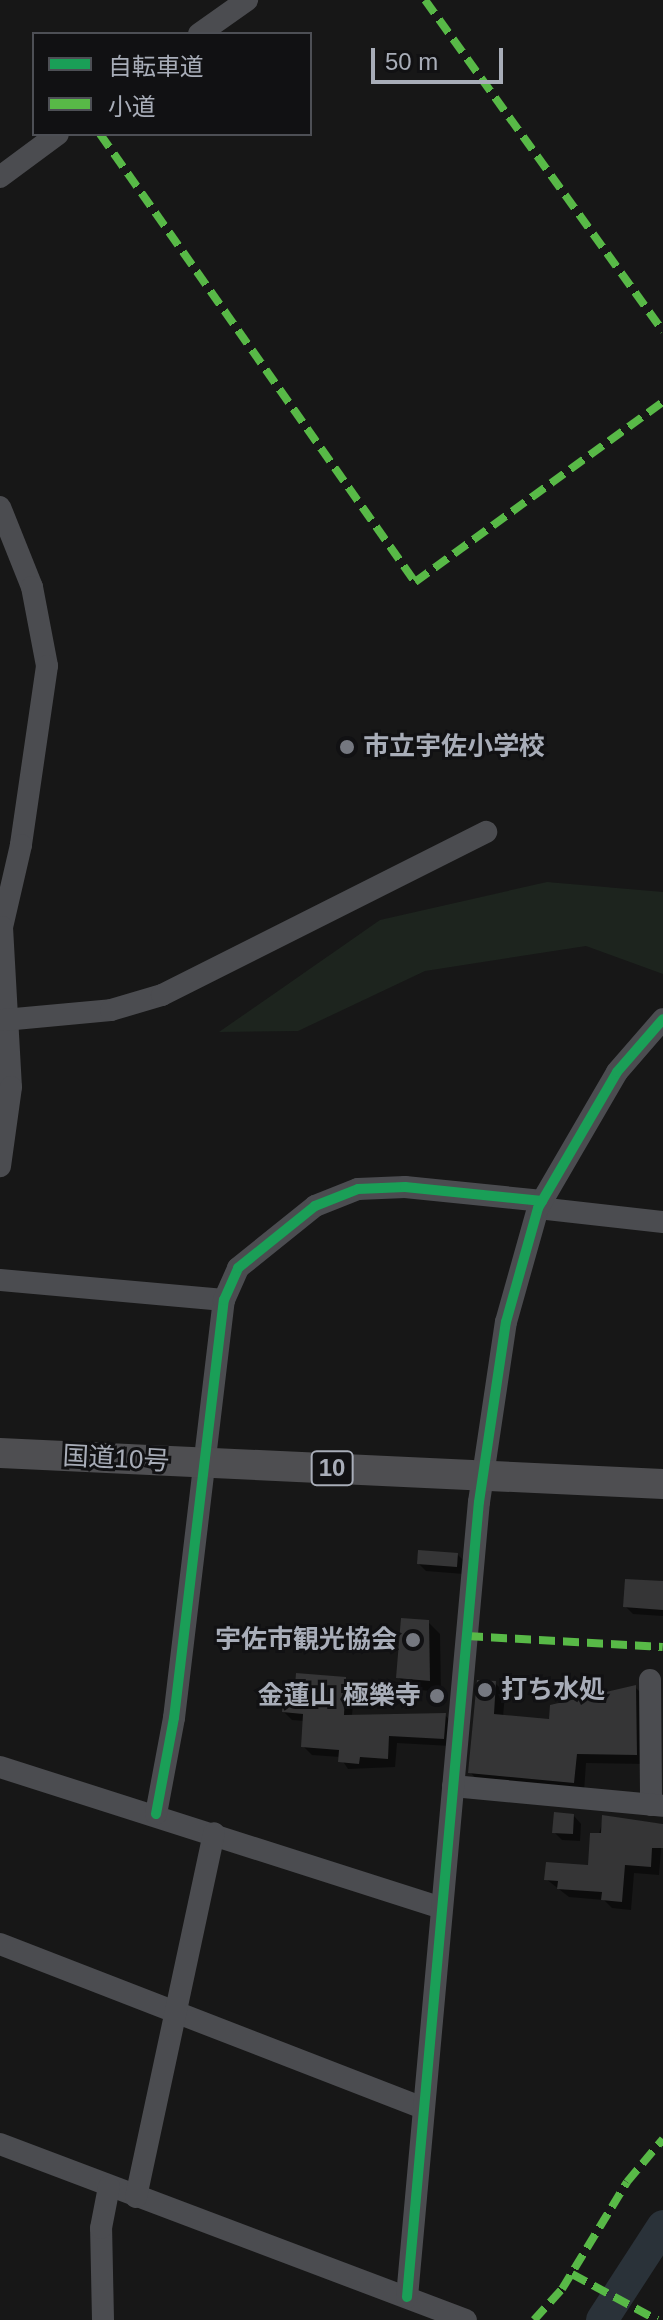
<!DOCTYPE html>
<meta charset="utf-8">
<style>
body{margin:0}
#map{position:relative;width:663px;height:2320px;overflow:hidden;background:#171717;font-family:Helvetica,"Noto Sans JP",sans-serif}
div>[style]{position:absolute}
.green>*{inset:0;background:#1d241e}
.shadow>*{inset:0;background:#0007}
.river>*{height:32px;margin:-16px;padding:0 16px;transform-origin:16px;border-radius:16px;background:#2a3239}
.building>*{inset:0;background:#353536}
.minor>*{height:22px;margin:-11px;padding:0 11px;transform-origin:11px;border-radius:11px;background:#4b4c50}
.highway>*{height:30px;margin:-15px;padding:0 15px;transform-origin:15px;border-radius:15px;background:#4e4e51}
.quiet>*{height:8px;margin-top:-4px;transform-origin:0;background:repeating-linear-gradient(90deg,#58b947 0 16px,transparent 0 24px)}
.cycleway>*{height:10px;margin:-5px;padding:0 5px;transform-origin:5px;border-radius:5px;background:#1a9f57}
.dots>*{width:22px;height:22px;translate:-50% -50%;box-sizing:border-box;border:4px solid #111113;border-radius:50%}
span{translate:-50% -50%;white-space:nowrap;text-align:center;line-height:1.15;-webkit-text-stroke:6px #111113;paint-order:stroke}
.shield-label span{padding:2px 6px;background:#111113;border:2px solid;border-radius:6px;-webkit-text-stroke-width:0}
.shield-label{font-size:24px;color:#a8adb8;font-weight:700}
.poi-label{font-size:26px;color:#a8adb8;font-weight:700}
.left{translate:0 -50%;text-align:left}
.right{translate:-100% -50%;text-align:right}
.street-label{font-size:26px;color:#a8adb8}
.legend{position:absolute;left:32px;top:32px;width:280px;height:104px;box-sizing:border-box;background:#111113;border:2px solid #4d4f55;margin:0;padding:10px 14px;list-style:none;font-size:24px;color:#a8adb8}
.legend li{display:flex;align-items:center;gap:16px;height:40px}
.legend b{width:40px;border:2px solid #4d4f55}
.scale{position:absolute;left:371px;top:48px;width:132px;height:36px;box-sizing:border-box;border:4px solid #a8adb8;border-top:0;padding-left:10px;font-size:24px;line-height:28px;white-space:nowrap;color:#a8adb8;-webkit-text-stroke:6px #111113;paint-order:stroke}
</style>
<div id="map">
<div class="green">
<i style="clip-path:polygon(547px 882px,663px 892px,663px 974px,586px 946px,425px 971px,298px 1031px,219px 1032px,380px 920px)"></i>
</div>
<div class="shadow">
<i style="clip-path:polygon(457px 1554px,465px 1562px,464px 1574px,426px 1571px,419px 1564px)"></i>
<i style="clip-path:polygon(663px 1583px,663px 1616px,633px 1614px,625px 1606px)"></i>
<i style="clip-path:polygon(428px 1622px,440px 1634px,441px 1692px,410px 1689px,398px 1677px)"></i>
<i style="clip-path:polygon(346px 1679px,354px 1687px,352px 1716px,445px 1715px,453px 1724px,451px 1746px,397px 1743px,395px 1767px,348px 1769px,340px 1757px,312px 1755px,303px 1746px,305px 1721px,292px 1720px,284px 1712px)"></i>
<i style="clip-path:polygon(495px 1683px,505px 1693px,503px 1717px,551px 1721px,635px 1687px,645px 1697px,646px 1764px,586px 1763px,584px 1792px,480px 1783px,471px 1773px)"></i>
<i style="clip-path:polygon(574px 1816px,581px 1824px,580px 1841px,562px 1840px,554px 1832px)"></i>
<i style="clip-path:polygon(604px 1817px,663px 1824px,659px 1875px,634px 1873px,631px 1910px,612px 1908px,604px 1900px,569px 1897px,546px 1879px,589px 1867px)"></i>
</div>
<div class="river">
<i style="left:602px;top:2320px;width:112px;rotate:-57deg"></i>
</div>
<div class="building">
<i style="clip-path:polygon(418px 1550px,458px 1553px,457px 1567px,417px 1564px)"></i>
<i style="clip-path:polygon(625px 1579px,663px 1581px,663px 1610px,623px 1607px)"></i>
<i style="clip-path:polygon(401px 1618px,429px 1620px,430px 1681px,396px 1678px)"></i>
<i style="clip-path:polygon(296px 1673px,346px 1677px,344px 1715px,446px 1713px,444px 1739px,389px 1736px,388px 1759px,360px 1757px,359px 1764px,338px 1762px,339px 1750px,301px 1747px,303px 1714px,282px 1712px,283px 1699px,294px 1699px)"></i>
<i style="clip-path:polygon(477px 1680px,496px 1681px,494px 1714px,549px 1719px,550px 1705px,636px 1685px,637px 1755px,577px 1754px,574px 1783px,468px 1773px)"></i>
<i style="clip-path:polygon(554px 1812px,574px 1814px,573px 1834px,552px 1833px)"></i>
<i style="clip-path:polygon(602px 1815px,663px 1824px,663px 1848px,652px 1848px,651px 1867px,625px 1865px,622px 1902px,601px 1900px,602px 1892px,557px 1889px,558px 1881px,544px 1880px,546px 1862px,588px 1865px,590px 1833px,601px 1833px)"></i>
</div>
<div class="minor">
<i style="left:199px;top:34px;width:59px;rotate:-35.3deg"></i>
<i style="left:0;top:177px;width:72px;rotate:-36.6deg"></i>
<i style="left:0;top:507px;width:86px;rotate:68.2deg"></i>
<i style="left:32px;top:587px;width:80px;rotate:79.2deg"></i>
<i style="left:47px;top:666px;width:181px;rotate:98.3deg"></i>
<i style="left:21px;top:845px;width:84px;rotate:103deg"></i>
<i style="left:2px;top:927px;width:160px;rotate:86.8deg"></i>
<i style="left:11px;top:1087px;width:80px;rotate:97.9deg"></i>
<i style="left:4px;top:1020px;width:107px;rotate:-5.3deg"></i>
<i style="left:111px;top:1010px;width:53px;rotate:-16.4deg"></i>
<i style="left:162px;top:995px;width:363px;rotate:-26.7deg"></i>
<i style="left:538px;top:1208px;width:126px;rotate:6.4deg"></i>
<i style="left:0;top:1280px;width:225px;rotate:5.1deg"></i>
<i style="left:650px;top:1680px;width:125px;rotate:89.5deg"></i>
<i style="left:0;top:1767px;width:462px;rotate:17.7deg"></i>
<i style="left:453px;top:1786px;width:211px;rotate:5.4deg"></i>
<i style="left:156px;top:1814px;width:98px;rotate:-79.4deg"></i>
<i style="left:174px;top:1718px;width:421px;rotate:-83.2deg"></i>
<i style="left:224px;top:1300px;width:35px;rotate:-66deg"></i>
<i style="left:238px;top:1268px;width:99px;rotate:-38.8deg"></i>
<i style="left:315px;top:1206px;width:46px;rotate:-21.6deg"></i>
<i style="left:358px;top:1189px;width:47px;rotate:-2.4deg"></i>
<i style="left:405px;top:1187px;width:138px;rotate:5.8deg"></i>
<i style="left:0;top:1944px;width:453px;rotate:21.2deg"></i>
<i style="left:0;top:2144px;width:498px;rotate:20.7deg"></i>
<i style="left:136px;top:2197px;width:372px;rotate:-77.9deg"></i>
<i style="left:407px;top:2297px;width:798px;rotate:-84.83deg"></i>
<i style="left:479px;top:1502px;width:182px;rotate:-81.5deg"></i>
<i style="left:506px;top:1322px;width:118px;rotate:-74.3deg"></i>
<i style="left:538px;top:1208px;width:157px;rotate:-59.8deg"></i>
<i style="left:617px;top:1072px;width:70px;rotate:-49deg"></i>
<i style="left:103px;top:2320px;width:92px;rotate:-91.2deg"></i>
<i style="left:101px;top:2228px;width:42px;rotate:-79deg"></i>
</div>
<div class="highway">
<i style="left:0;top:1453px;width:664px;rotate:2.68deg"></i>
</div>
<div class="quiet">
<i style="left:425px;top:0;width:408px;rotate:54.3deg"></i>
<i style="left:100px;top:134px;width:548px;rotate:54.89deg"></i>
<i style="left:415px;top:582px;width:306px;rotate:-36deg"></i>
<i style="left:467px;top:1636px;width:196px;rotate:3.2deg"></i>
<i style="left:572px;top:2274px;width:97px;rotate:28.4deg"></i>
<i style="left:534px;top:2320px;width:42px;rotate:-47.9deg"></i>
<i style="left:562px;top:2289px;width:125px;rotate:-58.7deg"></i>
<i style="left:627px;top:2182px;width:56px;rotate:-50.1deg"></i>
</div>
<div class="cycleway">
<i style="left:156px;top:1814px;width:98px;rotate:-79.4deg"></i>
<i style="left:174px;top:1718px;width:421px;rotate:-83.2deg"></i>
<i style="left:224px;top:1300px;width:35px;rotate:-66deg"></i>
<i style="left:238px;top:1268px;width:99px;rotate:-38.8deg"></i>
<i style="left:315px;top:1206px;width:46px;rotate:-21.6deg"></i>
<i style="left:358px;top:1189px;width:47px;rotate:-2.4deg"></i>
<i style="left:405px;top:1187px;width:138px;rotate:5.8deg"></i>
<i style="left:407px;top:2297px;width:798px;rotate:-84.83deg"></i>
<i style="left:479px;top:1502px;width:182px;rotate:-81.5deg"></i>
<i style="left:506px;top:1322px;width:118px;rotate:-74.3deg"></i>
<i style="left:538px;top:1208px;width:157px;rotate:-59.8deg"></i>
<i style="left:617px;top:1072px;width:70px;rotate:-49deg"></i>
</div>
<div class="dots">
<i style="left:347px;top:747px;background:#757880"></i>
<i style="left:413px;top:1640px;background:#757880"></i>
<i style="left:485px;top:1690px;background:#757880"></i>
<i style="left:437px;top:1696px;background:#757880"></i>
</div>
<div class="shield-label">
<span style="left:332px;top:1468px">10</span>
</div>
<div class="poi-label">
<span class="left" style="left:363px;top:747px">市立宇佐小学校</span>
<span class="right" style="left:397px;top:1640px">宇佐市観光協会</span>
<span class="left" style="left:501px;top:1690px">打ち水処</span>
<span class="right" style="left:421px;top:1696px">金蓮山 極樂寺</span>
</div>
<div class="street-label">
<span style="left:116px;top:1459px;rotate:3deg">国道10号</span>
</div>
<ul class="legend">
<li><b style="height:10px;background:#1a9f57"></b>自転車道</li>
<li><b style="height:10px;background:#58b947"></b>小道</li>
</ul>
<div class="scale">50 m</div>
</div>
